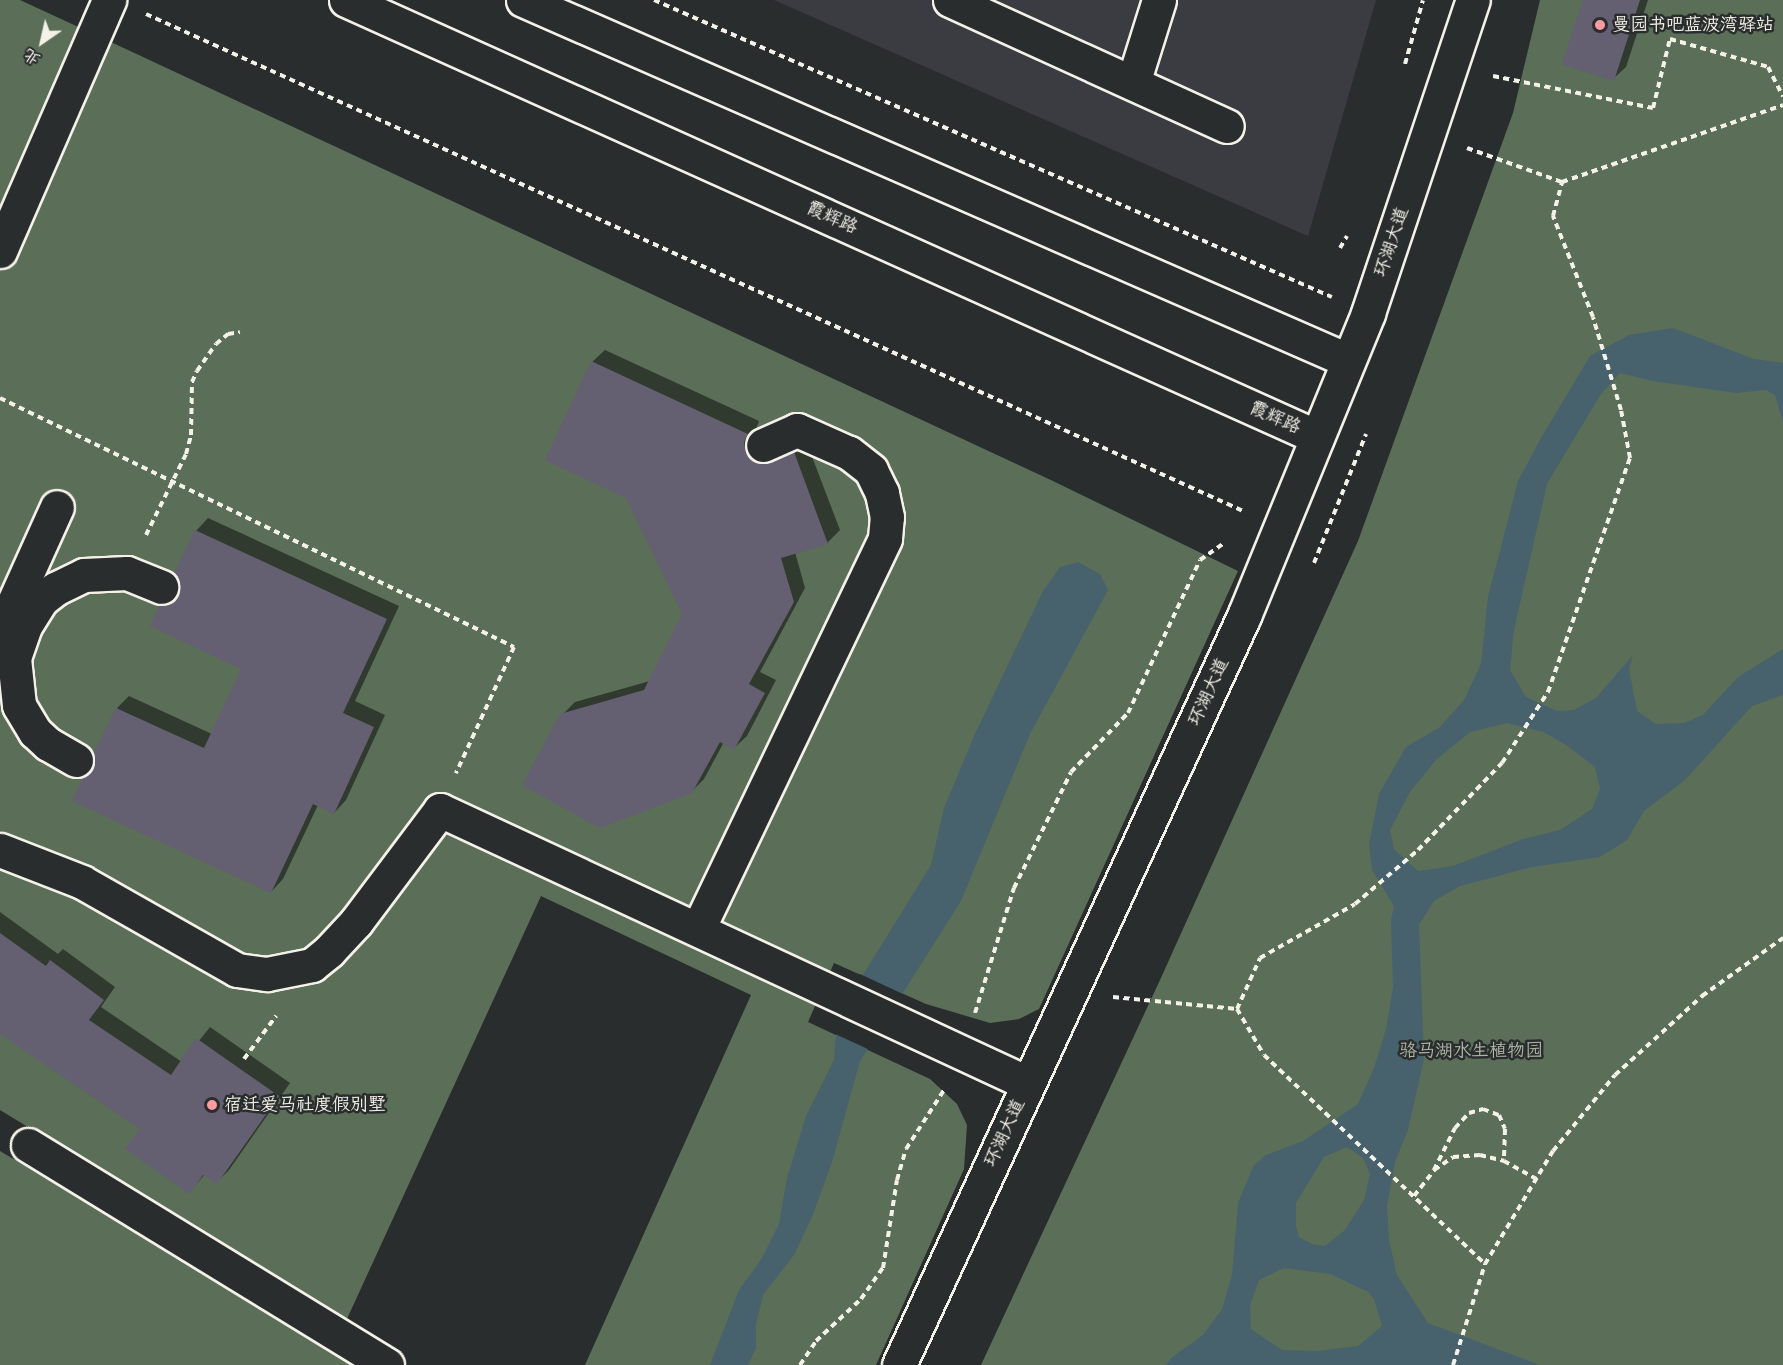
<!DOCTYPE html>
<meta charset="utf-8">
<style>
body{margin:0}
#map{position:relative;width:1783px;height:1365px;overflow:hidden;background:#2a2d2e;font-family:Pangolin,"LXGW WenKai TC",sans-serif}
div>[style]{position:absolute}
.built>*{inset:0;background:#3b3c42}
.green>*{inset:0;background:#5b6e58}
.water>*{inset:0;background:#47626c}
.pier>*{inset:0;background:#2a2d2e}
.shadow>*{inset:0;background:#0007}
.building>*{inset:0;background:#645f71}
.path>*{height:4px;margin-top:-2px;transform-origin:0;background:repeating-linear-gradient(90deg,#f4f1e8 0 6px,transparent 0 10.5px)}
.roads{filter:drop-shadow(2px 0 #f4f1e8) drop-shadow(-2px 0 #f4f1e8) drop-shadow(0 2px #f4f1e8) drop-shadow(0 -2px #f4f1e8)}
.minor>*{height:33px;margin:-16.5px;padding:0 16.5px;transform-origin:16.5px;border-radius:16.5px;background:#2a2d2e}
.dots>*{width:16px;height:16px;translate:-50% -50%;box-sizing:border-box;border:3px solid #2a2d2e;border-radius:50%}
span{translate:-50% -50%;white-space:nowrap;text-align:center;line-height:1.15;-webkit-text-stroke:5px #2a2d2e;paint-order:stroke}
.poi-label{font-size:18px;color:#f4f1e8}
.left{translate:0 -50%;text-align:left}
.street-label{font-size:18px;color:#f4f1e8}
.park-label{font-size:18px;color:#afb6a7}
.north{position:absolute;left:12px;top:12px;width:60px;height:60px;-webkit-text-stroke:4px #2a2d2e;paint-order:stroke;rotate:214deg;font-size:16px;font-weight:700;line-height:24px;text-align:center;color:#f4f1e8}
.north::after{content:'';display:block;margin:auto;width:21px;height:27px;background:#f4f1e8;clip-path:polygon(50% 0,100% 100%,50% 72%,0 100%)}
</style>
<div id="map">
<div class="built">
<i style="clip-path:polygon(774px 0,1376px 0,1308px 236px)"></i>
</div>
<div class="green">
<i style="clip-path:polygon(0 0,20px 0,113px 43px,1055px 482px,1238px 571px,1039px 1009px,1019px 1019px,990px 1023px,926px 1004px,834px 963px,808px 1022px,930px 1079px,957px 1104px,967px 1125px,964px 1169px,876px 1365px,585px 1365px,751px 995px,541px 896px,346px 1321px,0 1110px)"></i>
<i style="clip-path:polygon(1540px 0,1783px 0,1783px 1365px,981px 1365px,1160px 980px,1358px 541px,1513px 113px)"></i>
<i style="clip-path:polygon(0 1151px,360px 1365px,0 1365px)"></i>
</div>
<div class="water">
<i style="clip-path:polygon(evenodd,1673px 328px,1754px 359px,1783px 363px,1783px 422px,1775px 395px,1766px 390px,1736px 393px,1653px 381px,1620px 373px,1601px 394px,1547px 484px,1514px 630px,1510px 670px,1526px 697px,1557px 711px,1574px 710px,1596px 698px,1633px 655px,1629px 669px,1637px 711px,1656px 724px,1684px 723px,1703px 715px,1738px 677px,1783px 649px,1783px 695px,1752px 706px,1685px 780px,1644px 811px,1627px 840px,1600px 857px,1532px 867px,1460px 886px,1434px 901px,1419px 925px,1424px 1059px,1408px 1130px,1395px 1162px,1387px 1206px,1389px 1240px,1397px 1275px,1428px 1323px,1540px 1365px,1166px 1365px,1171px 1358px,1203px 1335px,1222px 1309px,1232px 1275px,1238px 1203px,1254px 1165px,1266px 1155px,1303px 1141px,1358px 1104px,1374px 1068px,1386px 1029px,1393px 988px,1391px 920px,1394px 906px,1372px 870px,1369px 844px,1379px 794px,1406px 747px,1440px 727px,1464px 700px,1481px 664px,1488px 597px,1518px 481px,1541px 438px,1590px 356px,1629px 335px,1673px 328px,1507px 723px,1543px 732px,1565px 744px,1595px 767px,1600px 789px,1592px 809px,1560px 830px,1523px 839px,1453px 866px,1418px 871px,1394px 849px,1390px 830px,1410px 792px,1436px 760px,1470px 732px,1507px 723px,1673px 328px,1347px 1147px,1363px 1158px,1370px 1174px,1364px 1200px,1345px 1230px,1325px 1246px,1312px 1244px,1299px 1237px,1296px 1226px,1296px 1203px,1324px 1157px,1347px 1147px,1673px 328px,1284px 1268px,1330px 1274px,1368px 1292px,1374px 1299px,1382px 1326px,1358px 1346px,1317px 1351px,1282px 1350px,1251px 1329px,1250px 1305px,1259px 1280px,1284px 1268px)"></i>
<i style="clip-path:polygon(1078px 562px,1100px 574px,1108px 590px,1030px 734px,961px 901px,860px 1061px,832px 1162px,812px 1217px,794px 1255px,763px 1295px,756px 1325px,756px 1348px,748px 1365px,710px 1365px,739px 1290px,762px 1258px,779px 1224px,787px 1178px,806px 1116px,834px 1060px,836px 1034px,861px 978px,931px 865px,944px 808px,975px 734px,1043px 591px,1060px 567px)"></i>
</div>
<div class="pier">
<i style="clip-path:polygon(860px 974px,905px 995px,870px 1050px,833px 1033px)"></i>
</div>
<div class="shadow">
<i style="clip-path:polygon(1584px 0,1648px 0,1626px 67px,1613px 79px)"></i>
<i style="clip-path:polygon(605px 350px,759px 421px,756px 429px,758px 439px,806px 441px,840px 530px,827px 543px,795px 552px,805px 588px,760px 672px,776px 680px,747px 736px,734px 748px,724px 742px,704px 779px,691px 792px,562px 715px,575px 702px,650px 681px,683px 614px,592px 362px)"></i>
<i style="clip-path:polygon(208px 518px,399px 606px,355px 701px,385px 715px,346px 800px,334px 813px,318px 805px,283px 879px,271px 892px,117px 708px,129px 696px,212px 734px,243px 668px,161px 606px,174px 593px,180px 592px,196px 531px)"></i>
<i style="clip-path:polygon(0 912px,58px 954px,63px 949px,115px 987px,101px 1007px,182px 1062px,210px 1027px,290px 1083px,229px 1170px,217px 1182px,205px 1174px,190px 1192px,142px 1129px,0 1032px)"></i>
</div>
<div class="building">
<i style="clip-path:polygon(1583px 0,1640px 0,1614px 81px,1562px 64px)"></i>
<i style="clip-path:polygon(591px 361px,748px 434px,744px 442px,746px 452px,752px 460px,760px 464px,770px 462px,794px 452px,828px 544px,781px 558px,794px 602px,749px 684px,765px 693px,734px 750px,720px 742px,692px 793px,600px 828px,522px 785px,560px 714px,644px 690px,682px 614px,626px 498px,545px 460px)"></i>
<i style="clip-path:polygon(195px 530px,387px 619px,343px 713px,374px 727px,334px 814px,313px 804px,271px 893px,72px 801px,83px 777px,93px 769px,93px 755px,116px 708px,204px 748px,241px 669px,150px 626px,160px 605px,172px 602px,178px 595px,179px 584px,174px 574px)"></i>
<i style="clip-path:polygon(0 933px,46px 966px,50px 960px,104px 1000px,89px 1020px,171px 1075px,196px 1038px,279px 1096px,217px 1184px,203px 1175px,190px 1194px,125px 1149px,140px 1129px,0 1034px)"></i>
</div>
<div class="path">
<i style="left:654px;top:0;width:740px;rotate:23.66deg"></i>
<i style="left:146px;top:14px;width:1204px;rotate:24.37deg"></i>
<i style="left:1405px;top:64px;width:66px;rotate:-74.3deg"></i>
<i style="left:1493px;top:76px;width:163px;rotate:11.3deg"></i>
<i style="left:1653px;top:108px;width:71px;rotate:-76.2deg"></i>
<i style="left:1670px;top:39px;width:102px;rotate:15.9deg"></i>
<i style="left:1768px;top:67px;width:33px;rotate:63deg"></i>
<i style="left:1467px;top:148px;width:101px;rotate:19.7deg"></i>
<i style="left:1562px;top:182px;width:234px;rotate:-19.2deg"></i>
<i style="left:1340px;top:248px;width:14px;rotate:-60deg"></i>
<i style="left:0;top:398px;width:571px;rotate:25.85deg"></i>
<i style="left:514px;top:647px;width:139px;rotate:114.7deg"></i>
<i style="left:146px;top:535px;width:90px;rotate:-63.7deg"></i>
<i style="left:186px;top:454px;width:20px;rotate:-75deg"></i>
<i style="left:191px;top:435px;width:53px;rotate:-88.9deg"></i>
<i style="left:192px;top:382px;width:12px;rotate:-66deg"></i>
<i style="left:197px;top:371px;width:33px;rotate:-55deg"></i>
<i style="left:216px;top:344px;width:16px;rotate:-40deg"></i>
<i style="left:228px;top:334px;width:12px;rotate:-9deg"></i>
<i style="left:1314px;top:563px;width:139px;rotate:-68deg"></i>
<i style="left:1113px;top:997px;width:125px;rotate:5.5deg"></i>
<i style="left:1237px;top:1009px;width:53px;rotate:59.6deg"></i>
<i style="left:1264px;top:1055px;width:304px;rotate:43.4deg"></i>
<i style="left:1237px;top:1009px;width:56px;rotate:-65.7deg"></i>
<i style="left:1260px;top:958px;width:109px;rotate:-29.6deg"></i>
<i style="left:1355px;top:904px;width:83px;rotate:-40.6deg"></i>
<i style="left:1418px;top:850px;width:121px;rotate:-46deg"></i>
<i style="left:1502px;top:763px;width:85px;rotate:-57.1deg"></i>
<i style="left:1548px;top:692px;width:248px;rotate:-70.7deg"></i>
<i style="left:1630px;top:458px;width:49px;rotate:-100.6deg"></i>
<i style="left:1621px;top:410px;width:97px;rotate:-106.8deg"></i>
<i style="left:1593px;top:317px;width:109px;rotate:-111.6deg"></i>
<i style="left:1553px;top:216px;width:35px;rotate:-75deg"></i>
<i style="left:975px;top:1013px;width:131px;rotate:-72.7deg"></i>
<i style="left:1014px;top:888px;width:129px;rotate:-63.8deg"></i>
<i style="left:1071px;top:772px;width:82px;rotate:-46deg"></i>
<i style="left:1128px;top:713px;width:169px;rotate:-64.8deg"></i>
<i style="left:1200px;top:560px;width:28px;rotate:-35deg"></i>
<i style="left:244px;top:1059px;width:54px;rotate:-53.3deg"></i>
<i style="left:1434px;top:1170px;width:47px;rotate:-63.4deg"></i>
<i style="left:1455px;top:1128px;width:21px;rotate:-47deg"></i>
<i style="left:1469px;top:1113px;width:15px;rotate:-16deg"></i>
<i style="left:1483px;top:1109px;width:17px;rotate:21deg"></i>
<i style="left:1499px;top:1115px;width:15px;rotate:67deg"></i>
<i style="left:1505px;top:1129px;width:32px;rotate:92deg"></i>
<i style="left:1414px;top:1196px;width:33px;rotate:-52deg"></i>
<i style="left:1434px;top:1170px;width:23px;rotate:-34deg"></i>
<i style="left:1453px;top:1157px;width:27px;rotate:-4deg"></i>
<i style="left:1480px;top:1155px;width:25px;rotate:14deg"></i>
<i style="left:1504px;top:1161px;width:37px;rotate:29deg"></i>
<i style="left:800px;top:1365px;width:29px;rotate:-56deg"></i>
<i style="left:816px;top:1341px;width:62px;rotate:-43deg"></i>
<i style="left:861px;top:1299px;width:38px;rotate:-55deg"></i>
<i style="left:883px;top:1268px;width:89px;rotate:-81deg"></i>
<i style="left:897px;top:1180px;width:32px;rotate:-74deg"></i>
<i style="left:906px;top:1149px;width:70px;rotate:-57.2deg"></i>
<i style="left:1453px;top:1365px;width:106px;rotate:-72.4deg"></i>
<i style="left:1485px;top:1264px;width:132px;rotate:-59deg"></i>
<i style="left:1553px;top:1151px;width:98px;rotate:-50.8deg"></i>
<i style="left:1615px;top:1075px;width:118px;rotate:-42.2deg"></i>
<i style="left:1702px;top:996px;width:100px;rotate:-35.6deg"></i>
</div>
<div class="roads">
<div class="minor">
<i style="left:346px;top:0;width:1065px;rotate:24.23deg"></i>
<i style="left:523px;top:0;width:899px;rotate:23.6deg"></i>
<i style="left:950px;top:0;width:304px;rotate:24.5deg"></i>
<i style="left:1133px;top:83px;width:87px;rotate:-72.6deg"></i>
<i style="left:0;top:251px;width:274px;rotate:-66.5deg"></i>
<i style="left:0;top:633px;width:138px;rotate:-65.7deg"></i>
<i style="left:76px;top:760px;width:32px;rotate:-150deg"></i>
<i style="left:48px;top:744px;width:18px;rotate:-137deg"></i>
<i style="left:35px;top:732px;width:31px;rotate:-121deg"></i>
<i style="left:19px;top:705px;width:47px;rotate:-96.1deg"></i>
<i style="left:14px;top:658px;width:34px;rotate:-71deg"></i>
<i style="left:25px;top:626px;width:31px;rotate:-58deg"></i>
<i style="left:41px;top:600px;width:18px;rotate:-38deg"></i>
<i style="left:55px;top:589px;width:32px;rotate:-26deg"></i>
<i style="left:84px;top:575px;width:43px;rotate:-2.7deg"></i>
<i style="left:127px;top:573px;width:37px;rotate:22deg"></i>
<i style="left:0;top:850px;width:88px;rotate:21.3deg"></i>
<i style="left:82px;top:882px;width:178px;rotate:29.6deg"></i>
<i style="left:237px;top:970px;width:30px;rotate:8deg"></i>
<i style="left:267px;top:974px;width:46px;rotate:-11.3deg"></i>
<i style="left:312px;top:965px;width:22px;rotate:-39deg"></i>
<i style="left:329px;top:951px;width:40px;rotate:-47deg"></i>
<i style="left:356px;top:922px;width:140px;rotate:-53.1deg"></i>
<i style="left:440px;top:810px;width:647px;rotate:24.94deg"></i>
<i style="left:698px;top:929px;width:433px;rotate:-64.4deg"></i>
<i style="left:885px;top:538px;width:21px;rotate:-85deg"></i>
<i style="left:887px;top:517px;width:25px;rotate:-102deg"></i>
<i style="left:882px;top:493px;width:25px;rotate:-116deg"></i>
<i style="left:871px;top:470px;width:28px;rotate:-142deg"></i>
<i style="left:849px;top:453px;width:57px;rotate:-156.1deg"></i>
<i style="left:797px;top:430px;width:37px;rotate:156deg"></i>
<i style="left:28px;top:1145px;width:421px;rotate:31.5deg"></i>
<i style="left:899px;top:1365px;width:825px;rotate:-65.27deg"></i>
<i style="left:1244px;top:616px;width:327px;rotate:-67.7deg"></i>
<i style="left:1368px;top:313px;width:330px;rotate:-71.5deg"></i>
</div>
</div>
<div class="dots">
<i style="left:1600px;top:25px;background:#ff9aa2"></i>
<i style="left:212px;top:1105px;background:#ff9aa2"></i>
</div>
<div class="poi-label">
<span class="left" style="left:1612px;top:25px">曼园书吧蓝波湾驿站</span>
<span class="left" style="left:224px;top:1105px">宿迁爱马社度假别墅</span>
</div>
<div class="street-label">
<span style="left:832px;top:218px;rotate:24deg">霞辉路</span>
<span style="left:1392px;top:242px;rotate:-71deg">环湖大道</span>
<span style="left:1275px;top:418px;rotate:24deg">霞辉路</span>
<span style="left:1209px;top:692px;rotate:-65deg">环湖大道</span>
<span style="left:1005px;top:1133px;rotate:-65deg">环湖大道</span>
</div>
<div class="park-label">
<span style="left:1471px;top:1051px">骆马湖水生植物园</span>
</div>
<div class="north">北</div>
</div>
